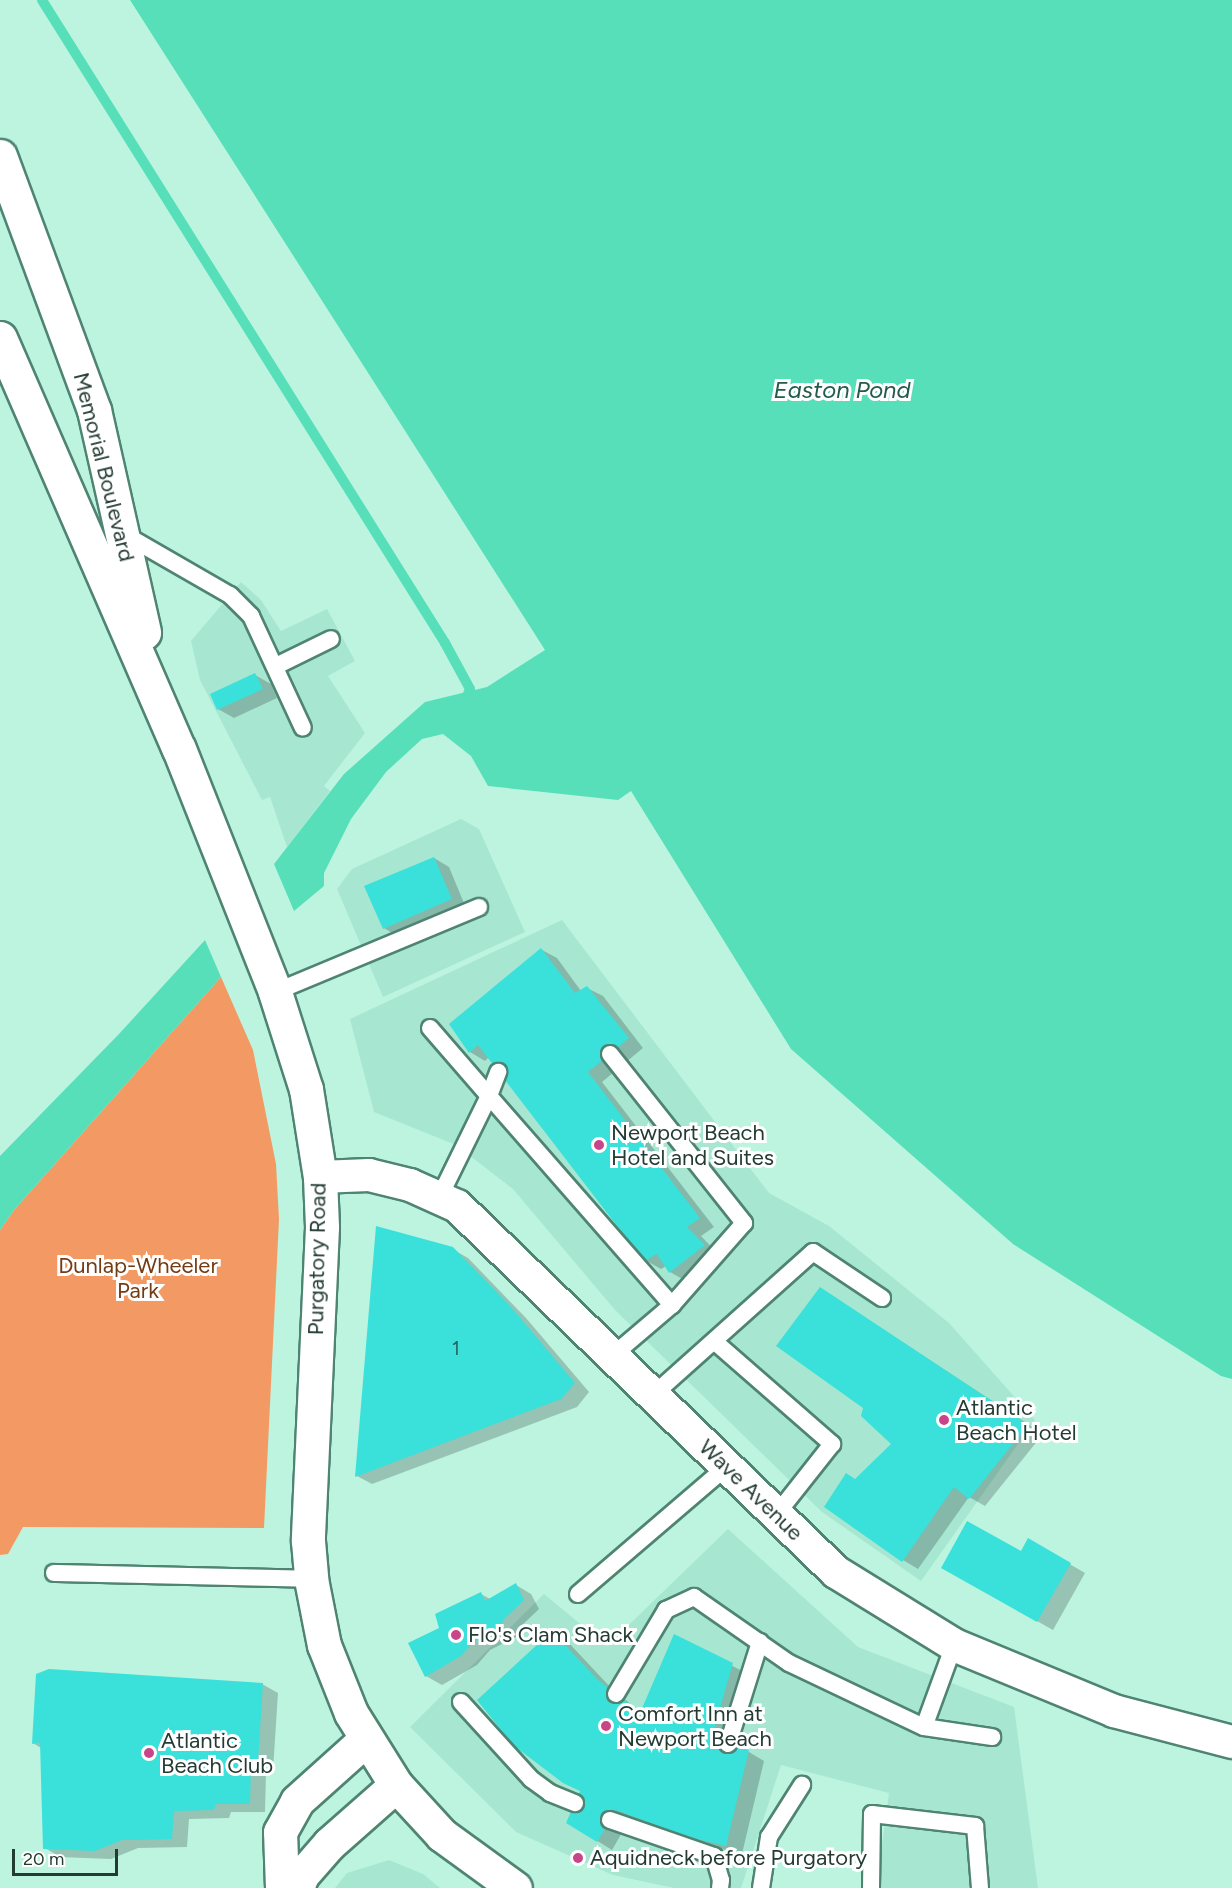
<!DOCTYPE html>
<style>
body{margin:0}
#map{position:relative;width:1232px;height:1888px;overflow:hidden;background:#bcf4e0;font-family:Figtree,sans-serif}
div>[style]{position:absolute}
.built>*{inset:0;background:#a7e7d2}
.green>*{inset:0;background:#f39a64}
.water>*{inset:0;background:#57dfb9}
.shadow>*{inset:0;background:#0003}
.stream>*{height:10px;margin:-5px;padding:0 5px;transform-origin:5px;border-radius:5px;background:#57dfb9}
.building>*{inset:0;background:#3ae0da}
.roads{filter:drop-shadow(2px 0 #4f8473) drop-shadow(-2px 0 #4f8473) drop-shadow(0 2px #4f8473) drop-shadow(0 -2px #4f8473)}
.lane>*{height:16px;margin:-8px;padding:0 8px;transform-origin:8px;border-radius:8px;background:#fff}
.street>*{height:32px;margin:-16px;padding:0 16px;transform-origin:16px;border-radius:16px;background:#fff}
.secondary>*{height:33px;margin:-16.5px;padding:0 16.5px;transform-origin:16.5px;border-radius:16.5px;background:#fff}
.primary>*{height:33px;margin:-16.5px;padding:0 16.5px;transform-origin:16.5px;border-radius:16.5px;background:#fff}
.dots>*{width:16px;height:16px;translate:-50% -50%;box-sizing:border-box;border:3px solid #fff;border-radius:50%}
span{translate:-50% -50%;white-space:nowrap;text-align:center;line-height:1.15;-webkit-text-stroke:6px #fff;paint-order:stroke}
.number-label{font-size:20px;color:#2a645d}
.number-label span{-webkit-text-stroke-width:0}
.street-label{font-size:22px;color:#243b33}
.poi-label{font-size:22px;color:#243b33}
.left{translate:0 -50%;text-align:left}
.park-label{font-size:22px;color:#753b12}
.water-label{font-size:24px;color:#245b4b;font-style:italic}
.scale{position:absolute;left:12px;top:1849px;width:106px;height:27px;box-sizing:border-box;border:3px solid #243b33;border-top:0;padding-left:8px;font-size:18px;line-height:21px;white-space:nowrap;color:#243b33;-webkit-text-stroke:4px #fff;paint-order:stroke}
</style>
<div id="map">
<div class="built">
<i style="clip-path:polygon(241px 582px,261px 600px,281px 631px,327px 609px,355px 661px,328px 676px,365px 733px,324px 786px,330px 791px,287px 847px,270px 797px,262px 800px,200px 680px,191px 641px)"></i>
<i style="clip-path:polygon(461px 819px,479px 829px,525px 932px,383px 997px,337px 889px,352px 869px)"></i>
<i style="clip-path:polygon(562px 920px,769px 1193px,829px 1226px,949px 1323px,1035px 1420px,921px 1581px,822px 1512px,615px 1310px,513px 1189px,456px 1145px,374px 1112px,350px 1019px)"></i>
<i style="clip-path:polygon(728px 1529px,858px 1647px,1014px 1707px,1038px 1888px,876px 1888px,889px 1793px,781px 1765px,741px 1888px,674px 1888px,613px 1875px,516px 1832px,410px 1727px,544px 1594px,607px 1646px)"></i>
<i style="clip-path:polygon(389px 1860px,423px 1874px,440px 1888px,335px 1888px,347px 1873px)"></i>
</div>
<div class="green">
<i style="clip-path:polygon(221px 977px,253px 1050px,276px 1164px,279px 1219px,264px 1528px,23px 1527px,8px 1554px,0 1555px,0 1230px,14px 1210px)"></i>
</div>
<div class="water">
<i style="clip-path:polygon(130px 0,1232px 0,1232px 1379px,1221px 1376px,1013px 1244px,791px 1049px,631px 791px,618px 800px,488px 786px,471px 756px,443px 734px,422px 739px,386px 772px,351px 819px,324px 873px,324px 886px,294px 911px,274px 864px,344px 774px,425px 702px,487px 687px,545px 650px)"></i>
<i style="clip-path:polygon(205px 940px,221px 977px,14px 1210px,0 1230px,0 1156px,119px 1034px)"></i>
</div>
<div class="shadow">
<i style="clip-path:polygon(255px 675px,271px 684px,277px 698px,234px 718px,218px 709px)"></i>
<i style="clip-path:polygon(434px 858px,449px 867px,466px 908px,399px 937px,384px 928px)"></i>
<i style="clip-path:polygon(542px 950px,557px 958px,581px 991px,587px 988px,603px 996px,643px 1048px,602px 1082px,714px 1227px,701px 1236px,719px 1255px,686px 1281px,670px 1272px,666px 1266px,661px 1269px,645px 1260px,489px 1057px,485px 1061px,470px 1052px)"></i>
<i style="clip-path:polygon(452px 1249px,468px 1258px,526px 1318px,589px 1392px,577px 1407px,372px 1484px,357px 1476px)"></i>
<i style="clip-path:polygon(835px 1298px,1043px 1434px,985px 1506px,969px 1497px,918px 1569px,903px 1560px,856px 1481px,893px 1444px,865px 1407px)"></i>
<i style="clip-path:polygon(1028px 1540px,1085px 1573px,1053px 1630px,943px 1568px,1021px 1554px)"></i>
<i style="clip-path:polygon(516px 1585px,531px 1594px,539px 1609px,518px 1629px,516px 1637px,490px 1650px,477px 1665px,442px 1685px,426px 1676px,441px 1629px,481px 1594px,490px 1599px)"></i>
<i style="clip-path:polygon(552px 1633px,568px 1642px,612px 1689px,642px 1713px,675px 1636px,748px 1674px,727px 1745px,749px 1752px,764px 1761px,742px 1854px,701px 1844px,631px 1817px,612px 1850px,567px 1822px,582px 1792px)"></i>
<i style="clip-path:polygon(262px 1684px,278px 1693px,273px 1770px,266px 1773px,265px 1812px,231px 1812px,229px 1818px,189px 1819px,187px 1847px,138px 1848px,111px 1859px,60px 1857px,45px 1848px,41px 1748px,33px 1743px)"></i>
</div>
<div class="stream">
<i style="left:42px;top:0;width:759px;rotate:57.92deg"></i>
<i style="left:445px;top:643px;width:52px;rotate:61.5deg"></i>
<i style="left:470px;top:689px;width:16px;rotate:112deg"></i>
</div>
<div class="building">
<i style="clip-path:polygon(255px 673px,263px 689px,217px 710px,210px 694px)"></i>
<i style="clip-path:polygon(434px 857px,452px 899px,383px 929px,364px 886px)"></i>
<i style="clip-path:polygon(541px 948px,575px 993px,587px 986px,629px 1038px,588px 1072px,700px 1218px,687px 1227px,705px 1245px,669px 1273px,657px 1254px,644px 1261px,478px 1045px,469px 1053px,449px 1024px)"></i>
<i style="clip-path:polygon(376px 1226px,453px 1247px,511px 1307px,575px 1383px,561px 1399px,355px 1477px)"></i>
<i style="clip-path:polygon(820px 1287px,1028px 1425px,969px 1499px,954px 1487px,902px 1562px,824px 1507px,846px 1473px,855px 1479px,891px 1444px,861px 1416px,863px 1408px,776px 1346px)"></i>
<i style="clip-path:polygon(967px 1521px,1021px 1551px,1028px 1538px,1071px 1563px,1037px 1622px,941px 1568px)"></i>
<i style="clip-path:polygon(516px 1583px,524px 1600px,503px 1620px,501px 1629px,475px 1641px,461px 1656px,425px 1677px,408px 1643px,439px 1628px,435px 1614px,481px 1592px,485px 1601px)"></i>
<i style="clip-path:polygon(552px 1631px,597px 1679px,640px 1713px,674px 1634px,733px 1663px,711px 1739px,749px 1750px,726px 1846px,684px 1836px,616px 1810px,597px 1842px,566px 1823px,580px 1791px,563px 1783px,513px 1745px,477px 1700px)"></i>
<i style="clip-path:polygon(49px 1669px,263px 1683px,258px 1761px,251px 1765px,250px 1804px,216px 1804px,214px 1810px,174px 1811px,172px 1839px,122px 1840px,95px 1851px,43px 1849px,40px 1742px,32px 1744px,36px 1674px)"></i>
</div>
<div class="roads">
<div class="lane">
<i style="left:122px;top:533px;width:125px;rotate:29.9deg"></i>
<i style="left:230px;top:595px;width:30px;rotate:45deg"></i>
<i style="left:251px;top:616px;width:123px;rotate:65.1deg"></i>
<i style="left:276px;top:666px;width:61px;rotate:-26.1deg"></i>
<i style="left:275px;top:992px;width:221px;rotate:-22.6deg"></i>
<i style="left:430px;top:1028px;width:90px;rotate:49.1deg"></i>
<i style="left:489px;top:1096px;width:26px;rotate:-69deg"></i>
<i style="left:610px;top:1054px;width:216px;rotate:51.6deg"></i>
<i style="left:744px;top:1223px;width:109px;rotate:131.3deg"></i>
<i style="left:439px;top:1198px;width:114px;rotate:-63.9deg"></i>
<i style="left:489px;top:1096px;width:278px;rotate:48.8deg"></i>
<i style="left:672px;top:1305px;width:80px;rotate:139.6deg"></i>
<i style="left:714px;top:1341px;width:157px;rotate:41.1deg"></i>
<i style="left:832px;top:1444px;width:90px;rotate:128.3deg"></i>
<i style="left:652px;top:1396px;width:216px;rotate:-41.8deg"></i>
<i style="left:813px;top:1252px;width:83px;rotate:33.7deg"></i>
<i style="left:54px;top:1573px;width:257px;rotate:1.3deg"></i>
<i style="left:578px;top:1594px;width:195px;rotate:-40.6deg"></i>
<i style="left:954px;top:1645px;width:87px;rotate:110.1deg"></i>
<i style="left:924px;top:1727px;width:69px;rotate:8.4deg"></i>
<i style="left:616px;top:1694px;width:98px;rotate:-59.2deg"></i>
<i style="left:666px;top:1610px;width:31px;rotate:-25deg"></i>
<i style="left:694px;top:1597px;width:116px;rotate:34.8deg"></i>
<i style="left:789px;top:1663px;width:149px;rotate:25.4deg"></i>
<i style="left:461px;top:1702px;width:104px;rotate:47.7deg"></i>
<i style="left:531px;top:1779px;width:24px;rotate:36deg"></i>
<i style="left:550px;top:1793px;width:27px;rotate:22deg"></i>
<i style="left:728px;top:1744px;width:107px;rotate:-72.6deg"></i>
<i style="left:610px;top:1820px;width:110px;rotate:19.1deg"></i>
<i style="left:714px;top:1856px;width:25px;rotate:74deg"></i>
<i style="left:721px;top:1880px;width:8px;rotate:97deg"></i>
<i style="left:761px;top:1888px;width:52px;rotate:-81.1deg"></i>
<i style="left:769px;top:1837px;width:62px;rotate:-57.6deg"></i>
<i style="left:871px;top:1888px;width:74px;rotate:-89.2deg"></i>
<i style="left:872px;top:1814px;width:104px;rotate:6.6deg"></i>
<i style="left:975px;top:1826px;width:62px;rotate:85.4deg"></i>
</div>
<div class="street">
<i style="left:320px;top:1177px;width:49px;rotate:-2.3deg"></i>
<i style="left:369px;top:1175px;width:42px;rotate:13.7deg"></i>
<i style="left:410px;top:1185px;width:51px;rotate:24.1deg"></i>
<i style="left:457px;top:1206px;width:527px;rotate:44deg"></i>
<i style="left:836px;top:1572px;width:139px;rotate:31.7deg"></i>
<i style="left:954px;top:1645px;width:173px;rotate:22.4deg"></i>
<i style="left:1114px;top:1711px;width:122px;rotate:14.7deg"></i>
</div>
<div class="secondary">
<i style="left:282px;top:1888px;width:56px;rotate:-92deg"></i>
<i style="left:280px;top:1832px;width:35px;rotate:-61deg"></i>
<i style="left:297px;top:1801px;width:93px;rotate:-41.9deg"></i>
<i style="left:297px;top:1888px;width:14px;rotate:-69deg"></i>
<i style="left:302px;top:1875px;width:41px;rotate:-48.9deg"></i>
<i style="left:329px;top:1844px;width:89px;rotate:-41.4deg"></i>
</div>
<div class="primary">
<i style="left:0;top:156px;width:271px;rotate:69.7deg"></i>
<i style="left:94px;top:410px;width:228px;rotate:77.3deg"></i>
<i style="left:0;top:338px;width:448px;rotate:66.5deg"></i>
<i style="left:179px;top:749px;width:261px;rotate:68.4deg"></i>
<i style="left:275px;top:992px;width:102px;rotate:72.3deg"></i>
<i style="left:306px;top:1089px;width:89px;rotate:81deg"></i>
<i style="left:320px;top:1177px;width:50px;rotate:87.7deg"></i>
<i style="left:322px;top:1227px;width:314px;rotate:92.6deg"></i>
<i style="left:308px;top:1541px;width:38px;rotate:85deg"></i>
<i style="left:311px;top:1579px;width:67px;rotate:78.9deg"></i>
<i style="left:324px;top:1645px;width:73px;rotate:68.3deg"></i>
<i style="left:351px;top:1713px;width:85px;rotate:58deg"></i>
<i style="left:396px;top:1785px;width:68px;rotate:47.4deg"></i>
<i style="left:442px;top:1835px;width:90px;rotate:36deg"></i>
</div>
</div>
<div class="dots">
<i style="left:599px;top:1145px;background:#c8458a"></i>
<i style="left:944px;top:1420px;background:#c8458a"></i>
<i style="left:456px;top:1635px;background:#c8458a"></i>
<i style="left:606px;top:1726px;background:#c8458a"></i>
<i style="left:149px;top:1753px;background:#c8458a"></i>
<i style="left:578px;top:1858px;background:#c8458a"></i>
</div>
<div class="number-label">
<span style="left:456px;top:1348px">1</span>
</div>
<div class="street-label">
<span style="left:104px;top:467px;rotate:76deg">Memorial Boulevard</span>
<span style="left:317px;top:1259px;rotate:-89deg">Purgatory Road</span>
<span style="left:751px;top:1490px;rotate:44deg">Wave Avenue</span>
</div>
<div class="poi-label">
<span class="left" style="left:611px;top:1145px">Newport Beach<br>Hotel and Suites</span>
<span class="left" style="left:956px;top:1420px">Atlantic<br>Beach Hotel</span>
<span class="left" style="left:468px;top:1635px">Flo's Clam Shack</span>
<span class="left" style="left:618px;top:1726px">Comfort Inn at<br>Newport Beach</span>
<span class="left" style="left:161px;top:1753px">Atlantic<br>Beach Club</span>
<span class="left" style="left:590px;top:1858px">Aquidneck before Purgatory</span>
</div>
<div class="park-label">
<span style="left:138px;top:1278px">Dunlap-Wheeler<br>Park</span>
</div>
<div class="water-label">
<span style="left:842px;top:390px">Easton Pond</span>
</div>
<div class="scale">20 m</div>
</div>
